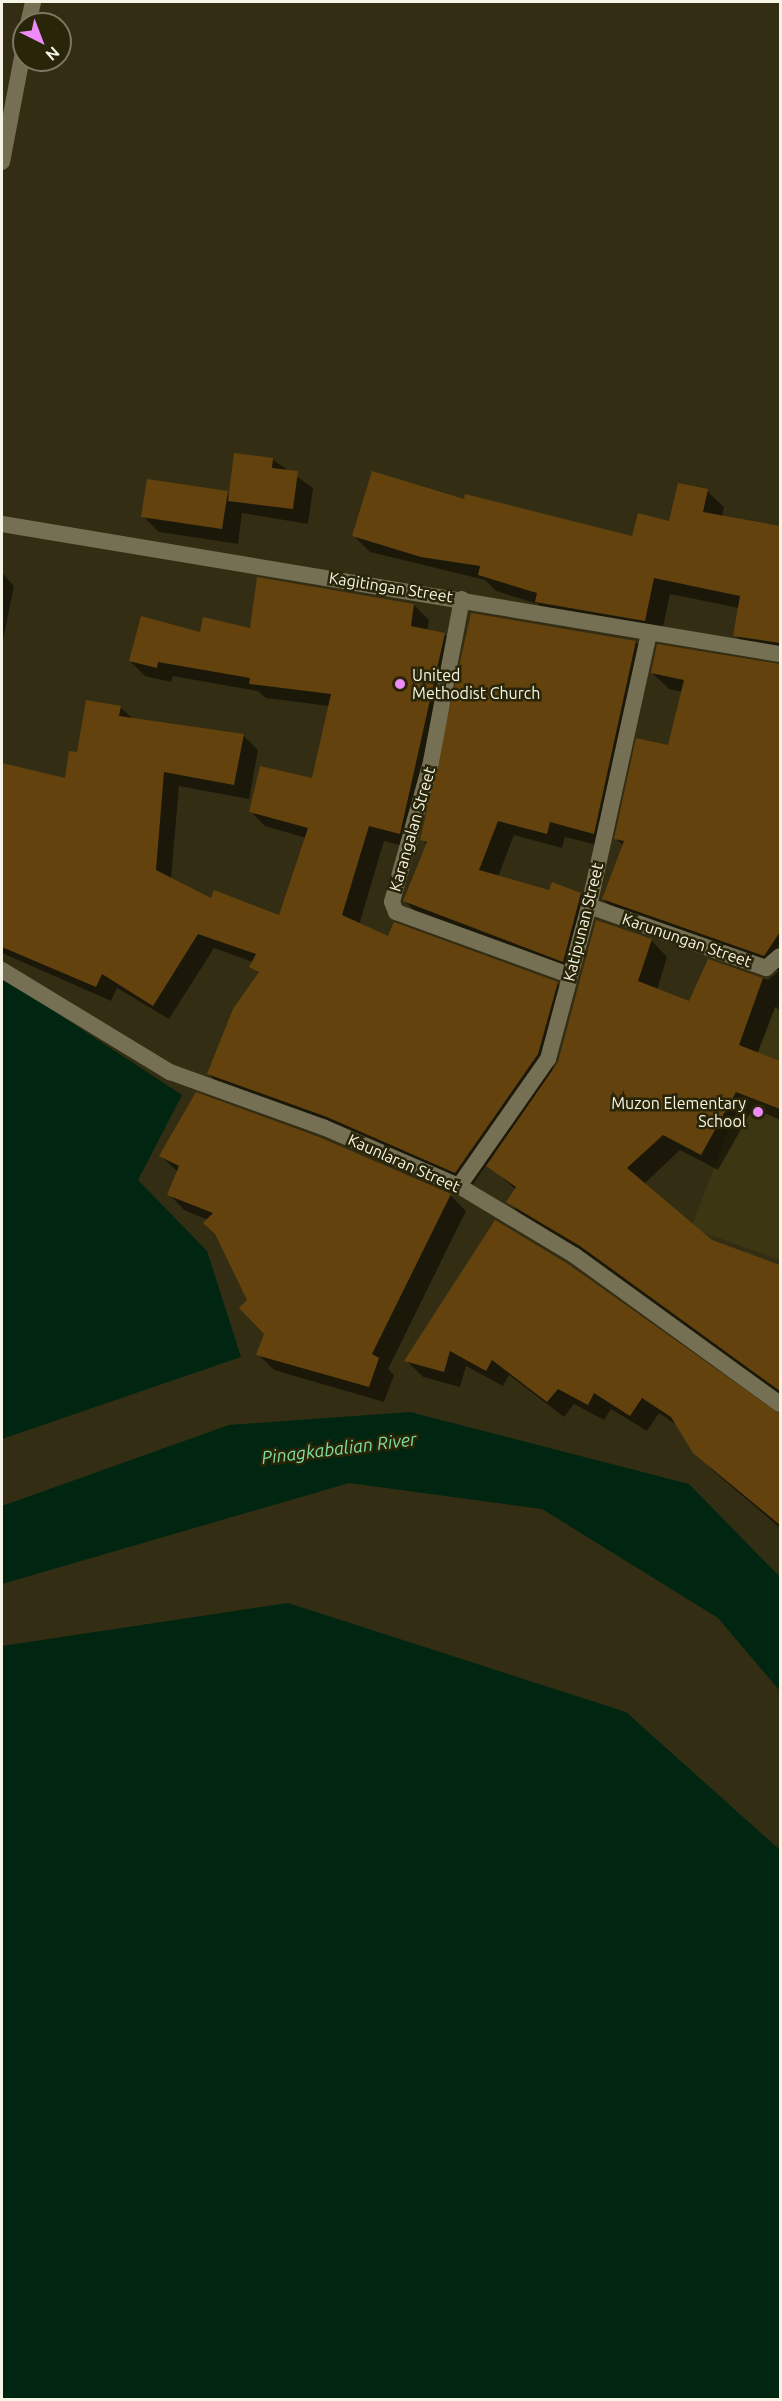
<!DOCTYPE html>
<style>
body{margin:0}
#map{position:relative;width:782px;height:2401px;overflow:hidden;background:#332e13;font-family:Ubuntu,sans-serif}
div>[style]{position:absolute}
.built>*{inset:0;background:#3c3613}
.water>*{inset:0;background:#002611}
.shadow>*{inset:0;background:#0007}
.building>*{inset:0;background:#63420e}
.minor>*{height:16px;margin:-8px;padding:0 8px;transform-origin:8px;border-radius:8px;background:#757053}
.tertiary>*{height:16px;margin:-8px;padding:0 8px;transform-origin:8px;border-radius:8px;background:#757053}
.dots>*{width:16px;height:16px;translate:-50% -50%;box-sizing:border-box;border:3px solid #292509;border-radius:50%}
span{translate:-50% -50%;white-space:nowrap;text-align:center;line-height:1.15;-webkit-text-stroke:5px #292509;paint-order:stroke}
.street-label{font-size:16px;color:#f6f4e4}
.poi-label{font-size:16px;color:#f6f4e4}
.left{translate:0 -50%;text-align:left}
.right{translate:-100% -50%;text-align:right}
.water-label{font-size:18px;color:#7ee0a2;font-style:italic}
.frame{position:absolute;inset:0;border:3px solid #f6f4e4;pointer-events:none}
.north{position:absolute;left:12px;top:12px;width:60px;height:60px;box-sizing:border-box;background:#292509;border:2px solid #7b7861;border-radius:50%;rotate:138deg;font-size:16px;font-weight:700;line-height:24px;text-align:center;color:#f6f4e4}
.north::after{content:'';display:block;margin:auto;width:21px;height:27px;background:#ee8bf8;clip-path:polygon(50% 0,100% 100%,50% 72%,0 100%)}
</style>
<div id="map">
<div class="built">
<i style="clip-path:polygon(780px 996px,780px 1260px,691px 1228px)"></i>
</div>
<div class="water">
<i style="clip-path:polygon(2px 977px,182px 1095px,138px 1180px,207px 1251px,241px 1357px,2px 1439px)"></i>
<i style="clip-path:polygon(410px 1412px,689px 1484px,780px 1577px,780px 1691px,718px 1618px,542px 1509px,349px 1483px,2px 1584px,2px 1506px,229px 1425px)"></i>
<i style="clip-path:polygon(288px 1603px,626px 1712px,780px 1850px,780px 2399px,2px 2399px,2px 1646px)"></i>
</div>
<div class="shadow">
<i style="clip-path:polygon(272px 459px,313px 488px,308px 524px,242px 513px,238px 544px,159px 532px,143px 516px,230px 495px)"></i>
<i style="clip-path:polygon(707px 491px,724px 507px,722px 517px,780px 527px,780px 656px,751px 651px,735px 635px,739px 608px,670px 594px,661px 636px,553px 618px,538px 604px,496px 591px,485px 580px,370px 552px,353px 535px,465px 501px,633px 538px,670px 523px)"></i>
<i style="clip-path:polygon(2px 573px,14px 586px,2px 645px)"></i>
<i style="clip-path:polygon(414px 605px,429px 620px,427px 631px,444px 634px,459px 649px,415px 849px,384px 841px,359px 925px,389px 938px,557px 983px,572px 998px,552px 1072px,651px 940px,667px 957px,657px 990px,689px 1002px,709px 961px,768px 980px,779px 971px,620px 915px,603px 899px,624px 846px,616px 839px,670px 747px,683px 692px,669px 689px,652px 673px,780px 665px,780px 1010px,775px 1007px,757px 1054px,780px 1062px,780px 1120px,753px 1108px,718px 1170px,680px 1150px,644px 1184px,711px 1242px,780px 1268px,780px 1394px,525px 1218px,508px 1202px,516px 1190px,487px 1164px,471px 1187px,224px 1089px,209px 1074px,259px 975px,253px 962px,214px 948px,169px 1019px,117px 988px,111px 1001px,2px 953px,2px 765px,66px 780px,78px 754px,120px 707px,133px 719px,243px 735px,258px 750px,249px 799px,179px 786px,171px 879px,211px 900px,280px 917px,306px 838px,265px 826px,250px 811px,313px 779px,329px 706px,266px 698px,258px 691px,173px 676px,171px 682px,145px 676px,130px 661px,201px 634px)"></i>
<i style="clip-path:polygon(636px 642px,651px 657px,609px 848px,565px 837px,562px 848px,514px 835px,498px 877px,550px 892px,580px 894px,596px 910px,578px 976px,420px 916px,405px 901px,427px 845px,422px 839px)"></i>
<i style="clip-path:polygon(161px 1156px,450px 1195px,466px 1211px,388px 1369px,394px 1375px,384px 1402px,274px 1370px,258px 1354px,266px 1334px,208px 1220px,184px 1210px,169px 1194px,178px 1172px)"></i>
<i style="clip-path:polygon(496px 1222px,773px 1414px,780px 1413px,780px 1528px,711px 1469px,678px 1426px,659px 1413px,647px 1431px,611px 1409px,604px 1420px,574px 1404px,564px 1417px,509px 1375px,503px 1386px,466px 1366px,460px 1387px,423px 1377px,406px 1360px)"></i>
</div>
<div class="building">
<i style="clip-path:polygon(234px 453px,273px 458px,272px 468px,298px 471px,293px 509px,228px 501px)"></i>
<i style="clip-path:polygon(372px 471px,464px 499px,465px 494px,632px 536px,638px 513px,669px 521px,678px 483px,708px 489px,703px 512px,780px 526px,780px 643px,733px 636px,740px 596px,654px 578px,645px 621px,535px 602px,537px 593px,478px 575px,480px 566px,421px 557px,352px 536px)"></i>
<i style="clip-path:polygon(147px 479px,228px 491px,222px 529px,141px 517px)"></i>
<i style="clip-path:polygon(257px 577px,414px 604px,411px 626px,445px 633px,400px 834px,369px 826px,342px 915px,388px 936px,394px 922px,558px 982px,538px 1054px,455px 1173px,327px 1117px,207px 1074px,233px 1009px,259px 972px,249px 967px,256px 954px,198px 934px,153px 1006px,102px 974px,96px 987px,2px 947px,2px 763px,65px 778px,69px 751px,77px 752px,86px 700px,121px 706px,119px 716px,244px 734px,234px 785px,164px 772px,156px 870px,211px 898px,214px 890px,279px 915px,308px 828px,249px 812px,260px 766px,312px 778px,331px 694px,249px 684px,250px 678px,158px 662px,157px 668px,129px 661px,141px 616px,200px 632px,203px 617px,250px 628px)"></i>
<i style="clip-path:polygon(471px 613px,636px 641px,594px 834px,550px 822px,547px 834px,498px 821px,479px 870px,549px 890px,552px 882px,581px 893px,563px 962px,403px 901px,427px 842px,420px 840px)"></i>
<i style="clip-path:polygon(657px 644px,780px 664px,780px 932px,764px 956px,602px 899px,624px 841px,614px 839px,636px 738px,668px 745px,684px 680px,651px 673px)"></i>
<i style="clip-path:polygon(596px 920px,652px 939px,638px 981px,689px 1001px,708px 959px,763px 978px,739px 1045px,780px 1061px,780px 1109px,736px 1092px,701px 1155px,663px 1135px,627px 1168px,712px 1240px,780px 1265px,780px 1391px,580px 1246px,506px 1202px,516px 1187px,486px 1166px,558px 1062px)"></i>
<i style="clip-path:polygon(196px 1092px,319px 1137px,451px 1194px,372px 1354px,379px 1358px,369px 1387px,256px 1355px,264px 1334px,239px 1308px,247px 1300px,215px 1234px,203px 1223px,213px 1213px,167px 1195px,179px 1166px,159px 1156px)"></i>
<i style="clip-path:polygon(495px 1220px,568px 1264px,780px 1414px,780px 1525px,693px 1453px,671px 1417px,642px 1398px,630px 1416px,594px 1393px,588px 1405px,558px 1389px,547px 1402px,492px 1360px,486px 1371px,450px 1351px,444px 1372px,404px 1361px)"></i>
</div>
<div class="minor">
<i style="left:28px;top:24px;width:23px;rotate:-77deg"></i>
<i style="left:2px;top:162px;width:117px;rotate:-79.2deg"></i>
<i style="left:462px;top:599px;width:166px;rotate:100.8deg"></i>
<i style="left:431px;top:762px;width:145px;rotate:105.6deg"></i>
<i style="left:392px;top:902px;width:11px;rotate:68deg"></i>
<i style="left:396px;top:912px;width:184px;rotate:20deg"></i>
<i style="left:589px;top:906px;width:188px;rotate:19.3deg"></i>
<i style="left:766px;top:968px;width:18px;rotate:-41deg"></i>
<i style="left:2px;top:970px;width:197px;rotate:31.3deg"></i>
<i style="left:170px;top:1072px;width:163px;rotate:19.8deg"></i>
<i style="left:323px;top:1127px;width:148px;rotate:23.5deg"></i>
<i style="left:459px;top:1186px;width:134px;rotate:31deg"></i>
<i style="left:574px;top:1255px;width:254px;rotate:35.9deg"></i>
<i style="left:459px;top:1186px;width:155px;rotate:-55deg"></i>
<i style="left:548px;top:1059px;width:158px;rotate:-75deg"></i>
<i style="left:589px;top:906px;width:280px;rotate:-77.6deg"></i>
</div>
<div class="tertiary">
<i style="left:2px;top:524px;width:789px;rotate:9.49deg"></i>
</div>
<div class="dots">
<i style="left:400px;top:684px;background:#ee8bf8"></i>
<i style="left:758px;top:1112px;background:#ee8bf8"></i>
</div>
<div class="street-label">
<span style="left:391px;top:587px;rotate:9deg">Kagitingan Street</span>
<span style="left:412px;top:829px;rotate:-74deg">Karangalan Street</span>
<span style="left:583px;top:922px;rotate:-76deg">Katipunan Street</span>
<span style="left:687px;top:940px;rotate:19deg">Karunungan Street</span>
<span style="left:404px;top:1163px;rotate:24deg">Kaunlaran Street</span>
</div>
<div class="poi-label">
<span class="left" style="left:412px;top:684px">United<br>Methodist Church</span>
<span class="right" style="left:746px;top:1112px">Muzon Elementary<br>School</span>
</div>
<div class="water-label">
<span style="left:339px;top:1448px;rotate:-7deg">Pinagkabalian River</span>
</div>
<div class="frame"></div>
<div class="north">N</div>
</div>
